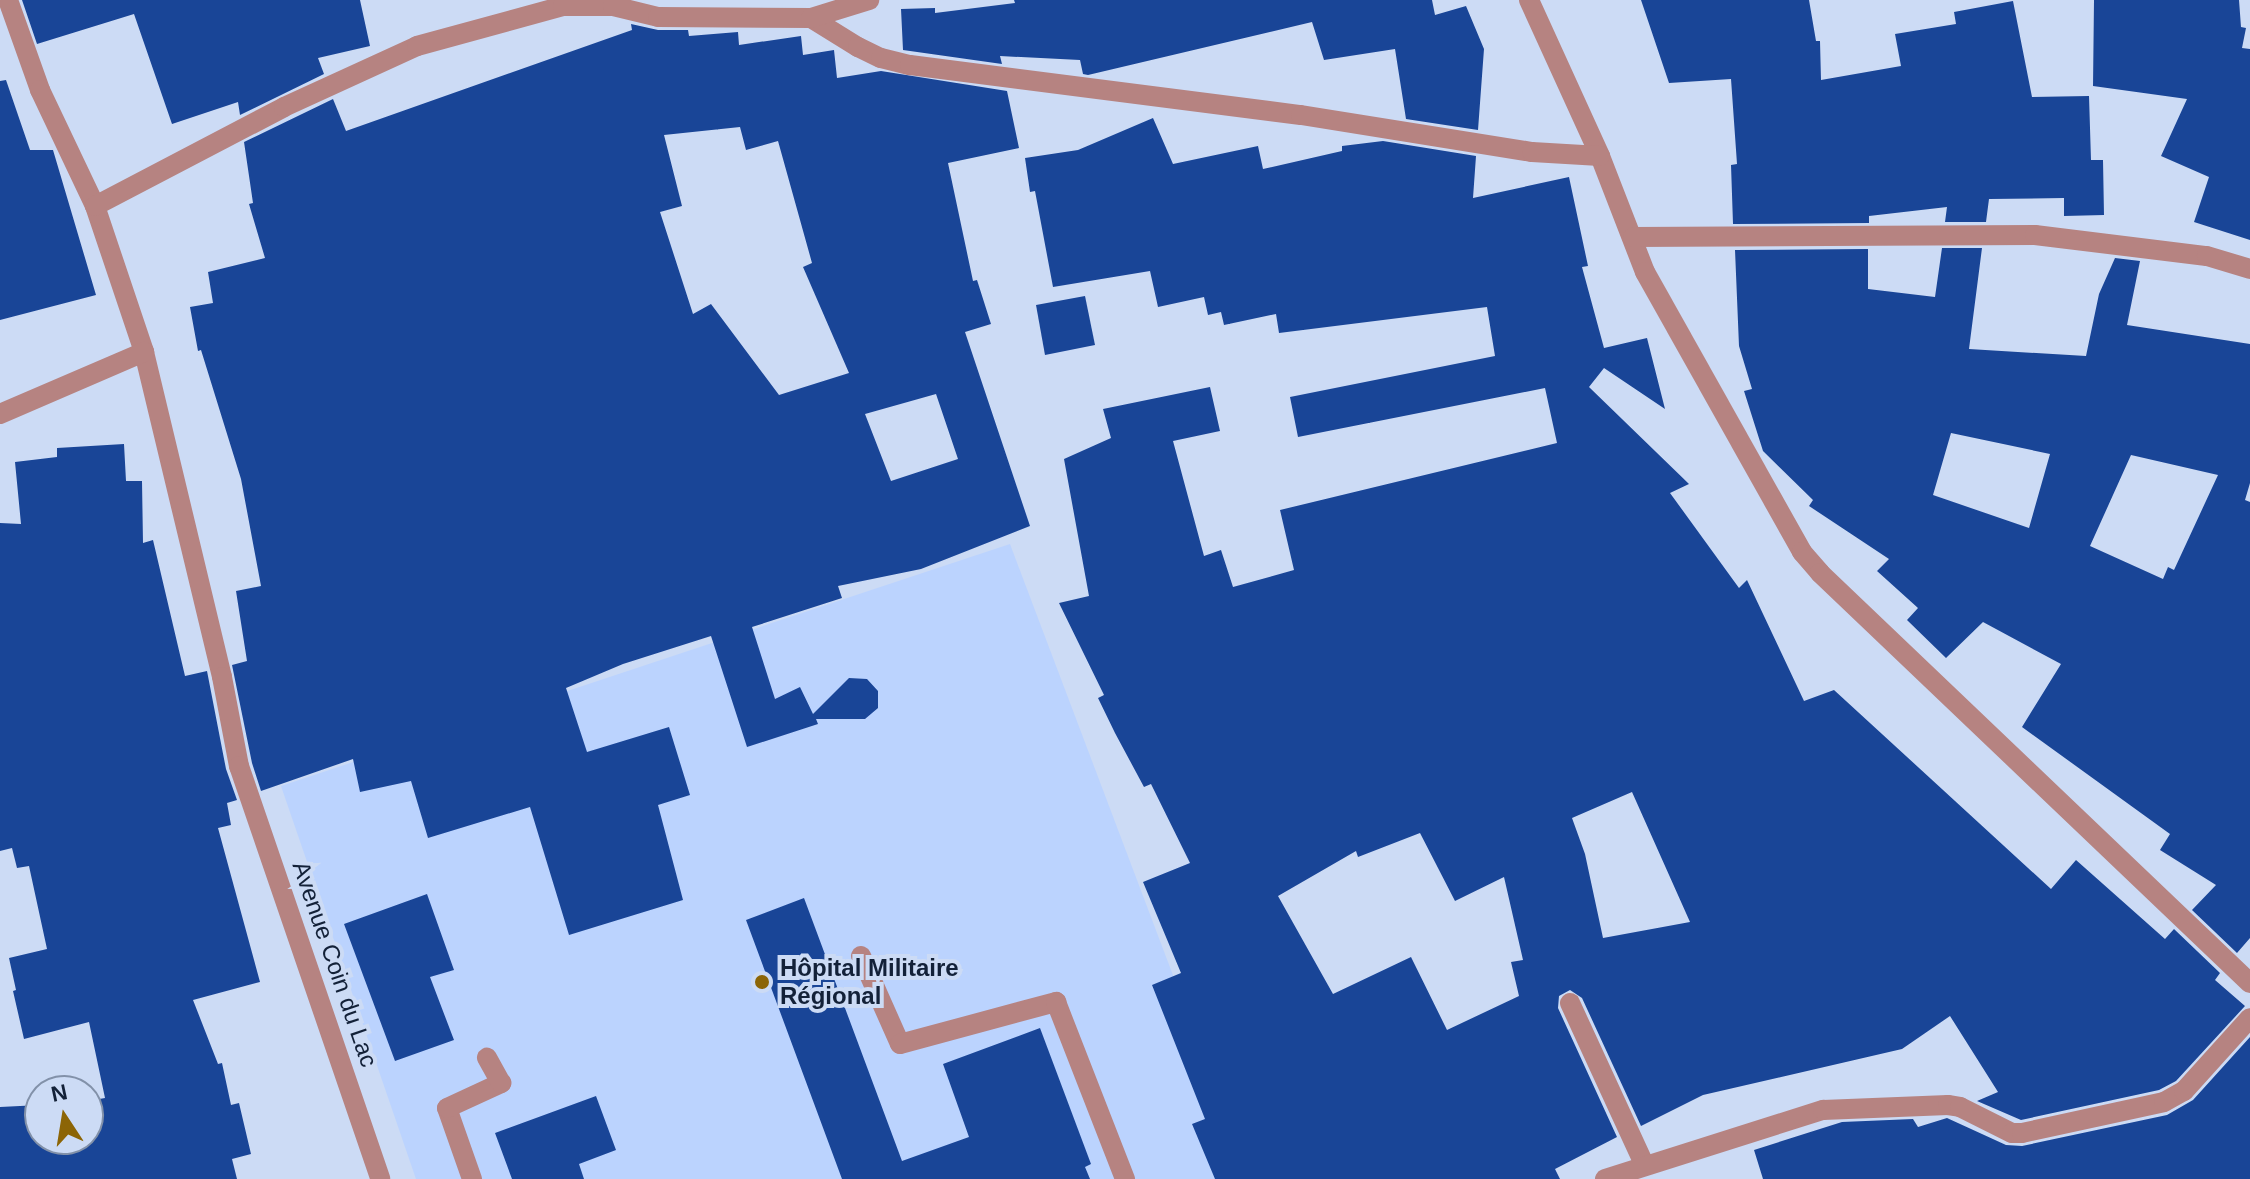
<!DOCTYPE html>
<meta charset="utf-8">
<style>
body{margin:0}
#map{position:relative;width:2250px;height:1179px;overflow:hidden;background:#ccdbf5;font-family:Arial,sans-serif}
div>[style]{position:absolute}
.built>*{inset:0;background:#bbd3fe}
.building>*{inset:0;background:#194597}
.service>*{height:20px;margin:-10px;padding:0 10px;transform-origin:10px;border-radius:10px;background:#b68381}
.minor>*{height:20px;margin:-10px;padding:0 10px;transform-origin:10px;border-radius:10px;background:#b68381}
.dots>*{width:22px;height:22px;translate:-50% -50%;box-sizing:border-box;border:4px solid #ccdbf5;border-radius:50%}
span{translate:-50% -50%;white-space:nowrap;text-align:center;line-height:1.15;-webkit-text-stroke:8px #ccdbf5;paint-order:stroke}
.street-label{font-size:24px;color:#132138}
.poi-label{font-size:24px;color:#132138;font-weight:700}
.left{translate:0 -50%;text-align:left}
.north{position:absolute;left:24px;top:1075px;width:80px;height:80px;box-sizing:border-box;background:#ccdbf5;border:2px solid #8291a9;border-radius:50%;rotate:348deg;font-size:22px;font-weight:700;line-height:32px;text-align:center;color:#132138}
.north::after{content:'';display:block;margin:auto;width:28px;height:36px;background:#8c6506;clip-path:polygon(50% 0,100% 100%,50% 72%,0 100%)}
</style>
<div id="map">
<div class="built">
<i style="clip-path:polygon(1010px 544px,1250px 1179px,416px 1179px,281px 786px)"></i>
</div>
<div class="building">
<i style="clip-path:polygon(22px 0,360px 0,370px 46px,318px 58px,324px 74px,240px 115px,238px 102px,172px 124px,134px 14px,37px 44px)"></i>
<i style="clip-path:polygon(1014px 0,1432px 0,1435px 15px,1466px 6px,1484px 49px,1478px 130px,1406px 119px,1395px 49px,1324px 60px,1312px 22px,1088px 75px,1083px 74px,1080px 60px,1000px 56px,1002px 64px,903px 50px,901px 9px,935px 8px,935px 13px,1015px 3px)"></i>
<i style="clip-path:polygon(1641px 0,1809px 0,1816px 41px,1820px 41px,1821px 80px,1901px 66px,1895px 34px,1956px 24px,1954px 12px,2013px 1px,2032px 97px,2089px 96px,2091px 160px,2103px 160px,2104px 215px,2064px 216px,2064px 198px,1989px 199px,1986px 222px,1945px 222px,1947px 207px,1869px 216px,1869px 223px,1733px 224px,1731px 165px,1737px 164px,1731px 79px,1669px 83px)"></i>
<i style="clip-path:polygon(2094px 0,2239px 0,2241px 27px,2246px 28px,2242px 48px,2250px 49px,2250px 240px,2194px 222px,2209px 177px,2161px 156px,2187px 99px,2093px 86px)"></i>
<i style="clip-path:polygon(evenodd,631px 24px,658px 30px,688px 30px,689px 36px,738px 32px,739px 45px,801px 36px,803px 55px,834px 50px,837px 78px,881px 71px,1007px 91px,1019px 148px,948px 163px,973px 281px,977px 280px,991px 324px,965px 332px,1030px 526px,921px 569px,838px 586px,842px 598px,752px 627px,775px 699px,800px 687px,813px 714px,849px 678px,867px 679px,878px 691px,878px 708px,865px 719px,816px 719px,818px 724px,747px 747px,711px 636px,623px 664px,566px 688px,587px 752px,669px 727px,690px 795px,658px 805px,683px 900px,569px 935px,530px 807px,428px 838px,411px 781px,360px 792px,353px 759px,261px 791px,252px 763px,232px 665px,247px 661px,236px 591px,261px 586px,241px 479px,201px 350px,198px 351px,190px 307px,213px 303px,208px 272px,265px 258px,249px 204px,253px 203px,244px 142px,333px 99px,346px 131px,632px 30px,631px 24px,740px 127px,746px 150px,778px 141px,812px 263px,803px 267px,849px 373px,779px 395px,711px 304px,693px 314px,660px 212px,682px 206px,664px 135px,740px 127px,631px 24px,936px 394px,958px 459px,891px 481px,865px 414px,936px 394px)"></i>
<i style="clip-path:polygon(6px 80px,30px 150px,53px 150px,96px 295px,0 320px,0 81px)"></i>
<i style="clip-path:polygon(evenodd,1153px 118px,1173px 164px,1258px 146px,1263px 169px,1342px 151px,1342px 146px,1383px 141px,1476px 156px,1473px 198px,1569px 177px,1588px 266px,1582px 267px,1604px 348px,1647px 338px,1665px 409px,1604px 368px,1589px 387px,1689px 484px,1670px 493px,1739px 588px,1747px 580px,1804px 701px,1834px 690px,2051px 889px,2076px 860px,2165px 939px,2174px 929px,2220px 973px,2215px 980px,2245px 1006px,2176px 1081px,2159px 1090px,2021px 1120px,1977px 1101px,1998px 1092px,1950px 1016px,1902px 1049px,1703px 1095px,1641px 1126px,1582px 998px,1570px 990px,1559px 996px,1558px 1008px,1617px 1137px,1555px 1169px,1560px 1179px,1215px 1179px,1192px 1124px,1205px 1119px,1152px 985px,1181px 973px,1143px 882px,1190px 863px,1151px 784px,1144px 787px,1115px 733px,1098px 698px,1104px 695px,1059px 603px,1089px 596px,1064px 459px,1111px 438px,1103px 409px,1210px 387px,1220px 431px,1173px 441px,1204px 556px,1221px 550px,1233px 587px,1294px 570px,1280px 510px,1557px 443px,1545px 388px,1298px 437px,1290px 397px,1495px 356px,1487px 307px,1279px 333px,1276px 314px,1224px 325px,1221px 312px,1208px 315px,1204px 297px,1158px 307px,1150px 271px,1053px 287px,1035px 191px,1030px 192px,1025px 158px,1078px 150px,1153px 118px,1632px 792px,1690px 922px,1603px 938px,1585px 854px,1572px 818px,1632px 792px,1153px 118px,1420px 833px,1455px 901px,1504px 877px,1523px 960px,1511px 962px,1519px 996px,1447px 1030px,1411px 957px,1333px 994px,1278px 896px,1356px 851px,1358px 857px,1420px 833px)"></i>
<i style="clip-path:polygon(evenodd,1942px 248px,1982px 248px,1969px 349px,2086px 356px,2099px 294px,2115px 258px,2140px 261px,2127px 325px,2250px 344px,2250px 483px,2245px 500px,2250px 502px,2250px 938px,2237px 953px,2192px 910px,2216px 885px,2160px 850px,2170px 834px,2022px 727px,2061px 664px,1983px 622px,1946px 658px,1907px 620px,1918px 608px,1877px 571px,1889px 559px,1809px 506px,1813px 500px,1763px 451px,1744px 391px,1752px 389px,1739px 346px,1735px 250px,1868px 249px,1868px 289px,1935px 297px,1942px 248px,1951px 433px,2050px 454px,2029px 528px,1933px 495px,1951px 433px,1942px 248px,2131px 455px,2218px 475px,2174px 570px,2168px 567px,2163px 579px,2090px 546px,2131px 455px)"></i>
<i style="clip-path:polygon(1085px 296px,1095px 345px,1045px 355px,1036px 305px)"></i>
<i style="clip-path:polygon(124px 444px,126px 481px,142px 481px,143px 543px,153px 540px,185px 676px,207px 671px,226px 769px,237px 800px,227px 803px,231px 825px,218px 828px,260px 982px,193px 1000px,218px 1064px,222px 1063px,231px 1105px,239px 1103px,251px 1154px,232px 1159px,237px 1179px,0 1179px,0 1107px,40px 1105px,40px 1139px,88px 1139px,88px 1101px,105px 1098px,89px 1022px,24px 1039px,13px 991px,16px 990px,9px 958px,47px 949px,29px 866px,17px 868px,12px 848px,0 851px,0 523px,21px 524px,15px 462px,57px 457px,57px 448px)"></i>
<i style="clip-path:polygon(427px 894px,454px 970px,430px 977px,454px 1040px,395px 1061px,344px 924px)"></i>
<i style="clip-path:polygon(804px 898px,902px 1161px,969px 1137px,943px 1064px,1040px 1028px,1091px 1164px,1085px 1167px,1090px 1179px,842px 1179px,746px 920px)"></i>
<i style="clip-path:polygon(2250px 1037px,2250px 1179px,1763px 1179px,1754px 1150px,1842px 1122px,1913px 1119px,1918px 1127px,1947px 1118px,2006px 1145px,2022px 1146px,2167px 1115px,2193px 1100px)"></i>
<i style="clip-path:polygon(596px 1096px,616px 1150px,579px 1164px,584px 1179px,512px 1179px,495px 1133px)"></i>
</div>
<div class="service">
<i style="left:861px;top:956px;width:96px;rotate:66.1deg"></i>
<i style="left:900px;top:1044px;width:162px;rotate:-15.1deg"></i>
<i style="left:1056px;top:1002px;width:190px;rotate:68.7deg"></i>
<i style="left:1570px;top:1003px;width:179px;rotate:65.3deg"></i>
<i style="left:472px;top:1179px;width:75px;rotate:-109.4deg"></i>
<i style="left:447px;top:1108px;width:60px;rotate:-24.8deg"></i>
<i style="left:501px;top:1083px;width:29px;rotate:-119deg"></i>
<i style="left:1605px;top:1179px;width:229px;rotate:-17.6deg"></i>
<i style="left:1823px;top:1110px;width:125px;rotate:-2.3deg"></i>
<i style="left:1948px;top:1105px;width:12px;rotate:9deg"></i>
<i style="left:1960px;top:1107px;width:58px;rotate:26.6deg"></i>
<i style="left:2012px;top:1133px;width:10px"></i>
<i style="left:2022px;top:1133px;width:145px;rotate:-12.3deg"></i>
<i style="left:2164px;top:1102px;width:23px;rotate:-29deg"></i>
<i style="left:2184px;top:1091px;width:98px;rotate:-47.9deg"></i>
</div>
<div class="minor">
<i style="left:8px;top:0;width:96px;rotate:70.4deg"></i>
<i style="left:40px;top:90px;width:128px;rotate:64.6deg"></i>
<i style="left:95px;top:206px;width:154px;rotate:71.4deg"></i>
<i style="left:144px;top:352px;width:334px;rotate:76.5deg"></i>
<i style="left:222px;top:677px;width:91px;rotate:79.2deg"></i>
<i style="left:239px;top:766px;width:436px;rotate:71.1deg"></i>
<i style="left:1529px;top:0;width:171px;rotate:65.5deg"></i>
<i style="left:1600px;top:156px;width:124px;rotate:68.8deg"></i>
<i style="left:1645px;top:272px;width:321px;rotate:60.7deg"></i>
<i style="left:1802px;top:552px;width:28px;rotate:49deg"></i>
<i style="left:1820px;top:573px;width:594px;rotate:43.64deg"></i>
<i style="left:811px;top:18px;width:55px;rotate:31.7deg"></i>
<i style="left:858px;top:47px;width:25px;rotate:26deg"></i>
<i style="left:881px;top:58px;width:30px;rotate:14deg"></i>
<i style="left:910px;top:65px;width:394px;rotate:7.3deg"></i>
<i style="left:1301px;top:115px;width:234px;rotate:9.1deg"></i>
<i style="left:1532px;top:152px;width:68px;rotate:3.4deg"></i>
<i style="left:95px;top:206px;width:213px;rotate:-27.6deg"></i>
<i style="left:284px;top:107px;width:146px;rotate:-24.6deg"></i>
<i style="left:417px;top:46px;width:151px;rotate:-15.3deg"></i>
<i style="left:563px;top:6px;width:50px"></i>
<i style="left:613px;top:6px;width:46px;rotate:13.7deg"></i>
<i style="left:658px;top:17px;width:153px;rotate:0.4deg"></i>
<i style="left:811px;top:18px;width:61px;rotate:-17.2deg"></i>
<i style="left:1633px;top:237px;width:402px;rotate:-0.3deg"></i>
<i style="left:2035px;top:235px;width:173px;rotate:7deg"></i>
<i style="left:2207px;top:256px;width:45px;rotate:16.8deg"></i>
<i style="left:0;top:414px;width:157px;rotate:-23.3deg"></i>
</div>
<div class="dots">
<i style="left:762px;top:982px;background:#8c6506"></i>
</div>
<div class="street-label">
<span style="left:335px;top:964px;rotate:71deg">Avenue Coin du Lac</span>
</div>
<div class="poi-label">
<span class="left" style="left:780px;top:982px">Hôpital Militaire<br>Régional</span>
</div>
<div class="north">N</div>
</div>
